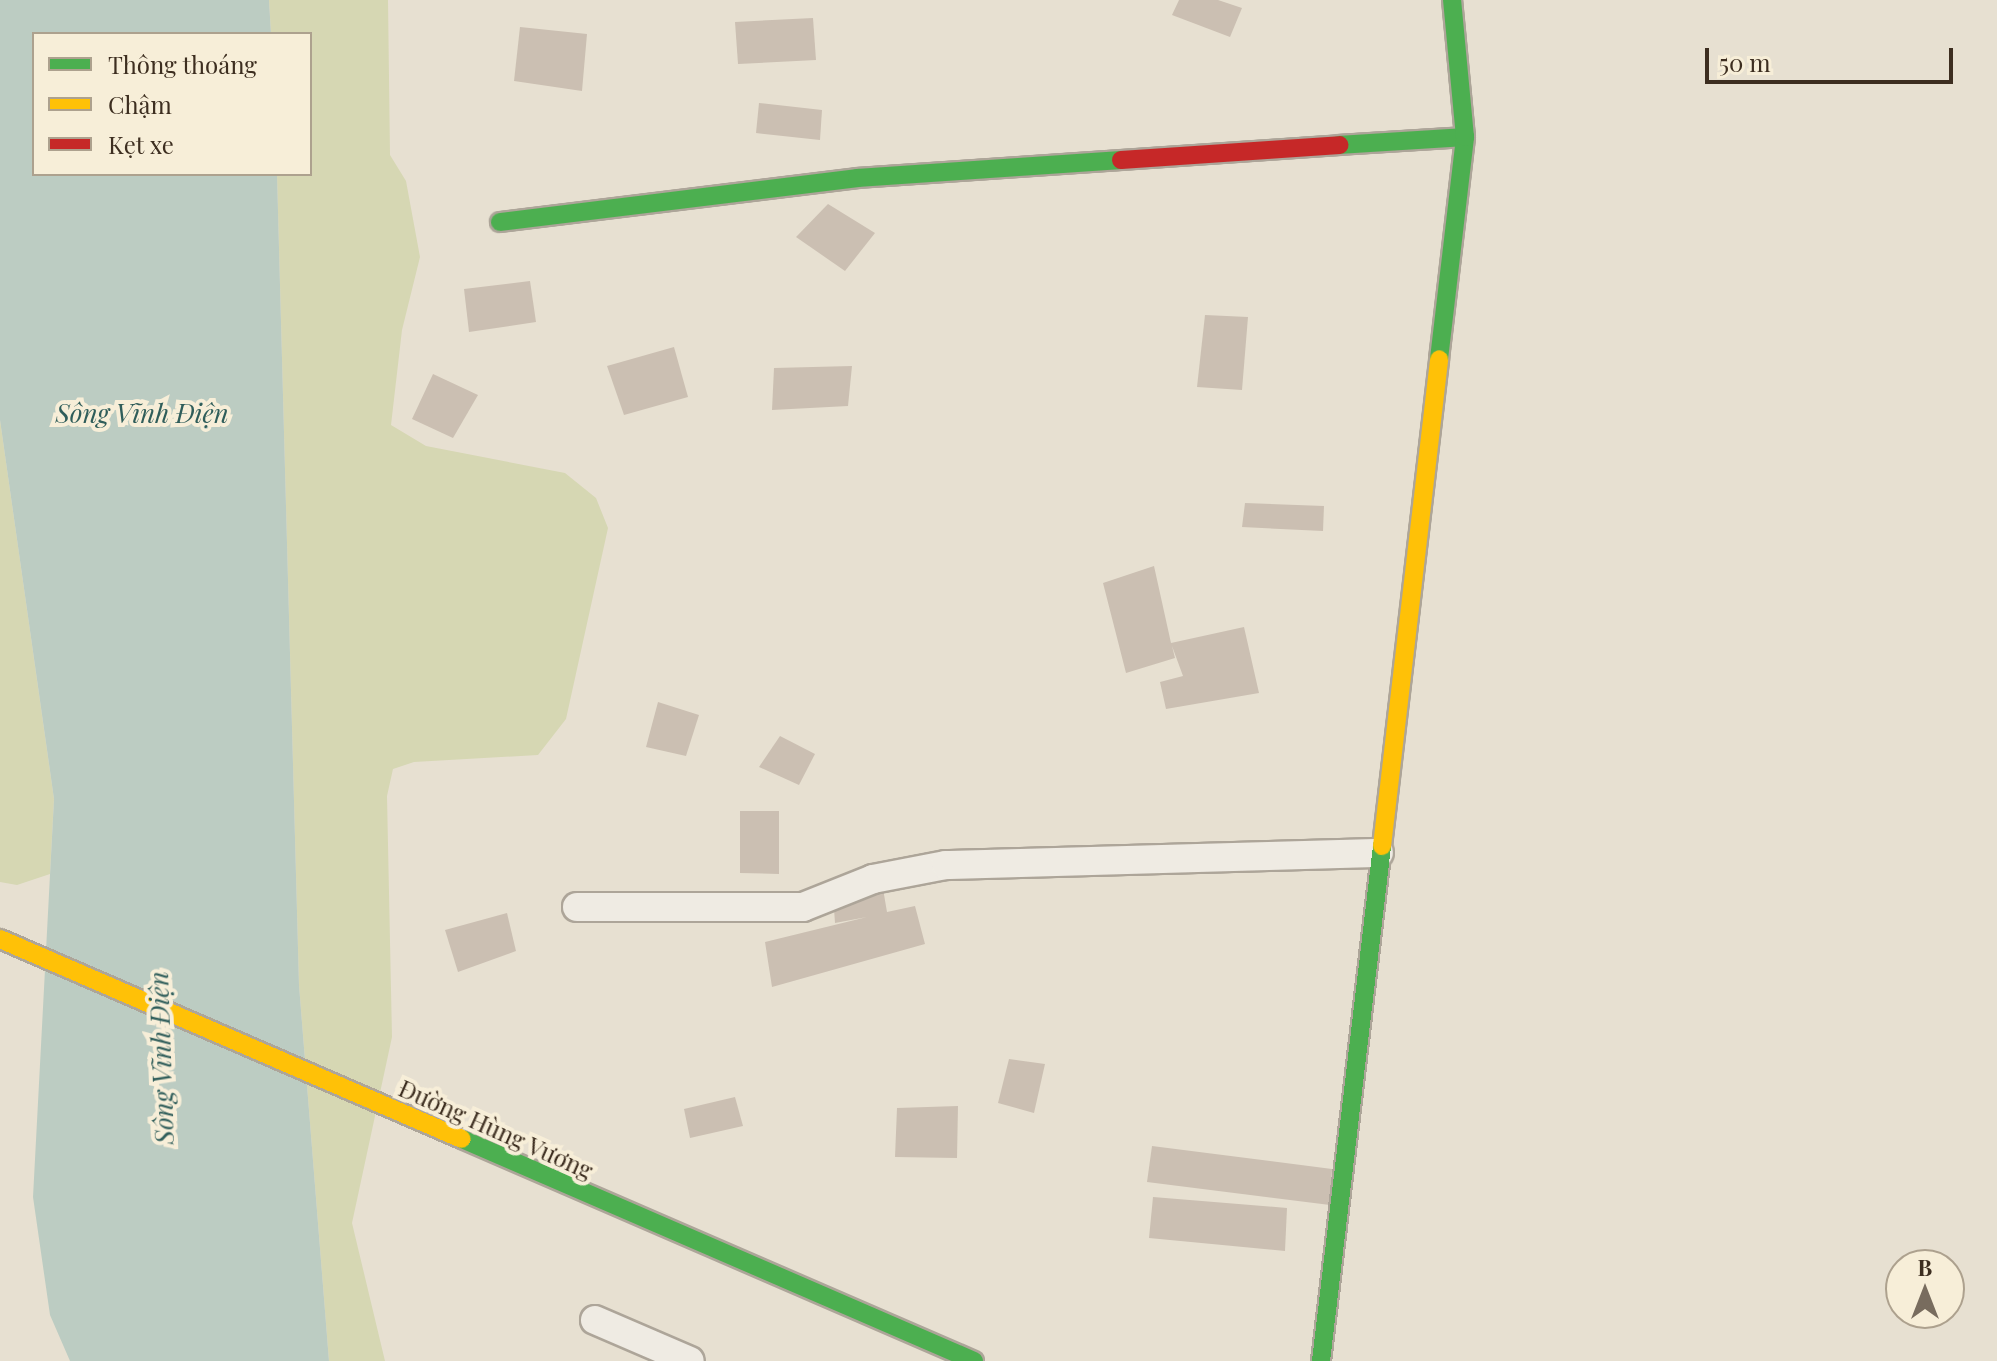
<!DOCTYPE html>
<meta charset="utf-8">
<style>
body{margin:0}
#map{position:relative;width:1997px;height:1361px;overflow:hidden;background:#e7e0d1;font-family:"Playfair Display",serif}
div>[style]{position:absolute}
.green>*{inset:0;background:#d6d7b3}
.water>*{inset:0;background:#bcccc2}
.building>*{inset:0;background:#cbbfb2}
.roads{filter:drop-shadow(2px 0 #ada599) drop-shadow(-2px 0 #ada599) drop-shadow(0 2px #ada599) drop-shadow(0 -2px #ada599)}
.street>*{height:28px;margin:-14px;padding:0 14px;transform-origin:14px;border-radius:14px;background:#efebe3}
.fast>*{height:18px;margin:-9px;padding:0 9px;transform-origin:9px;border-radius:9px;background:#4caf50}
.slow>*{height:18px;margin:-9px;padding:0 9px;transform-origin:9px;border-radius:9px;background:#ffc107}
.jam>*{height:18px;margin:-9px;padding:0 9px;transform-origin:9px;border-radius:9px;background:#c62828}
span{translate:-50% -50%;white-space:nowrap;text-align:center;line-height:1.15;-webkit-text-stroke:8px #f7eed8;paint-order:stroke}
.street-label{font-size:24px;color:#3d2e20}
.water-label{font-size:26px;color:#2f5d5a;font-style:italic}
.legend{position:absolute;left:32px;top:32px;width:280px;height:144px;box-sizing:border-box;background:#f7eed8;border:2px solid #ada18e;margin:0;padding:10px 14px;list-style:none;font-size:24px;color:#3d2e20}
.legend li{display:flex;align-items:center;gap:16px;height:40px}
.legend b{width:40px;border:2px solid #ada18e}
.north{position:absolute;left:1885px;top:1249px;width:80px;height:80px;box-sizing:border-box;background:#f7eed8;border:2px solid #ada18e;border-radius:50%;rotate:0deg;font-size:22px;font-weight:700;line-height:32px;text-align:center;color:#3d2e20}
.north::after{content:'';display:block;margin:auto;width:28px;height:36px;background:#786c5e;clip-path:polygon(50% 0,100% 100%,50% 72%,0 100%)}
.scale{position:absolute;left:1705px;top:48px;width:248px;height:36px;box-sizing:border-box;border:4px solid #3d2e20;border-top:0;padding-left:10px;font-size:24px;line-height:28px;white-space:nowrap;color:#3d2e20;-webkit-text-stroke:6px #f7eed8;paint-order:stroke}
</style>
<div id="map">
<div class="green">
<i style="clip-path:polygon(269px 0,388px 0,390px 155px,406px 181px,420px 257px,402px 330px,391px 425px,426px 446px,565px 473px,596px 498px,608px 528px,566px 719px,538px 755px,414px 762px,393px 769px,387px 796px,392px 1037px,352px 1223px,385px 1361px,329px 1361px,299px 985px,277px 174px,310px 174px,310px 34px,271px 34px)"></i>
<i style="clip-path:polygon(0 420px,54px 799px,50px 874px,17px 885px,0 882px)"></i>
</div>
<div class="water">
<i style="clip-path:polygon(0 0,269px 0,271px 34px,34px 34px,34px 174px,277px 174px,299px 985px,329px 1361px,70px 1361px,50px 1315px,33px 1197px,54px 799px,0 420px)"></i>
</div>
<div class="building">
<i style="clip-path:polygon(1179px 0,1218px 0,1242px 8px,1230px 37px,1172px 15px)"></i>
<i style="clip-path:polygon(813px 18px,816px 60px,738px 64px,735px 22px)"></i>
<i style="clip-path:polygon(520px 27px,587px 34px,582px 91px,514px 81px)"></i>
<i style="clip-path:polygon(759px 103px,822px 110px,820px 140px,756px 133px)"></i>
<i style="clip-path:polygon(828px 204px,875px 233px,845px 271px,796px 237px)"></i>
<i style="clip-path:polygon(530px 281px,536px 322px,469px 332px,464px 289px)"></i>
<i style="clip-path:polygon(1205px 315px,1248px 317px,1242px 390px,1197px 387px)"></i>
<i style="clip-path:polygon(674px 347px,688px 397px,624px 415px,607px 366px)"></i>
<i style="clip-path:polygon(852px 366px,848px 406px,772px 410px,774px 368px)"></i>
<i style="clip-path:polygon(433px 374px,478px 395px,453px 438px,412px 419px)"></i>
<i style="clip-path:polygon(1245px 503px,1324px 506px,1323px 531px,1242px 527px)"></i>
<i style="clip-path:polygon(1154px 566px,1171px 643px,1244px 627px,1259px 693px,1166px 709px,1160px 682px,1183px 676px,1172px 646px,1175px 658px,1126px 673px,1103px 583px)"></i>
<i style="clip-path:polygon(658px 702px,699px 715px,686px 756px,646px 747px)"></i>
<i style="clip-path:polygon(780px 736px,815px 754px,799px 785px,759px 767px)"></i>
<i style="clip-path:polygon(740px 811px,779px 811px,779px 874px,740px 873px)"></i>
<i style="clip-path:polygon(881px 877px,887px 912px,915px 906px,925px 944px,772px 987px,765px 942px,867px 917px,835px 923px,833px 895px)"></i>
<i style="clip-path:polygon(507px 913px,516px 951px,458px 972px,445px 930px)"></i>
<i style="clip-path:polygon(1009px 1059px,1045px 1064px,1034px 1113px,998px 1103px)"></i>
<i style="clip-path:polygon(735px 1097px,743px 1126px,690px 1138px,684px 1109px)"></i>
<i style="clip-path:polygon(958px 1106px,957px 1158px,895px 1157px,897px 1108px)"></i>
<i style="clip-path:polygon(1152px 1146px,1332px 1169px,1330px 1205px,1147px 1182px)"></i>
<i style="clip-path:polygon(1153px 1197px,1287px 1208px,1285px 1251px,1149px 1238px)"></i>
</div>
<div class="roads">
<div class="street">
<i style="left:577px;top:907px;width:226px"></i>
<i style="left:803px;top:907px;width:75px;rotate:-21.8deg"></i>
<i style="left:873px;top:879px;width:74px;rotate:-10.9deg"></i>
<i style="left:946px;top:865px;width:433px;rotate:-1.6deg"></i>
<i style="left:595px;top:1320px;width:103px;rotate:23.3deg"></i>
</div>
<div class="fast">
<i style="left:1339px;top:145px;width:126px;rotate:-3.6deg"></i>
<i style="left:500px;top:222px;width:360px;rotate:-7deg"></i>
<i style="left:857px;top:178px;width:265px;rotate:-3.9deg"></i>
<i style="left:1439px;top:359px;width:224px;rotate:-83.3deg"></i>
<i style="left:1465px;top:137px;width:138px;rotate:-95.4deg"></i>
<i style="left:462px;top:1139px;width:558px;rotate:23.44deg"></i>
<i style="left:1321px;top:1361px;width:519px;rotate:-83.24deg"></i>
</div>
<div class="slow">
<i style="left:1382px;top:846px;width:490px;rotate:-83.3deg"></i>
<i style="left:0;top:939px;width:503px;rotate:23.41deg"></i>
</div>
<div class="jam">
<i style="left:1121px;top:160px;width:219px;rotate:-3.9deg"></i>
</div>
</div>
<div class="street-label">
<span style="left:496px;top:1129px;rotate:24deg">Đường Hùng Vương</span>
</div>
<div class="water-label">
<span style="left:142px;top:413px">Sông Vĩnh Điện</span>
<span style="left:161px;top:1058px;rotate:-92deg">Sông Vĩnh Điện</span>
</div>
<ul class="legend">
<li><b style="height:10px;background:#4caf50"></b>Thông thoáng</li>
<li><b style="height:10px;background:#ffc107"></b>Chậm</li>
<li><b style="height:10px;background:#c62828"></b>Kẹt xe</li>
</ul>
<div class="north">B</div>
<div class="scale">50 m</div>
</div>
